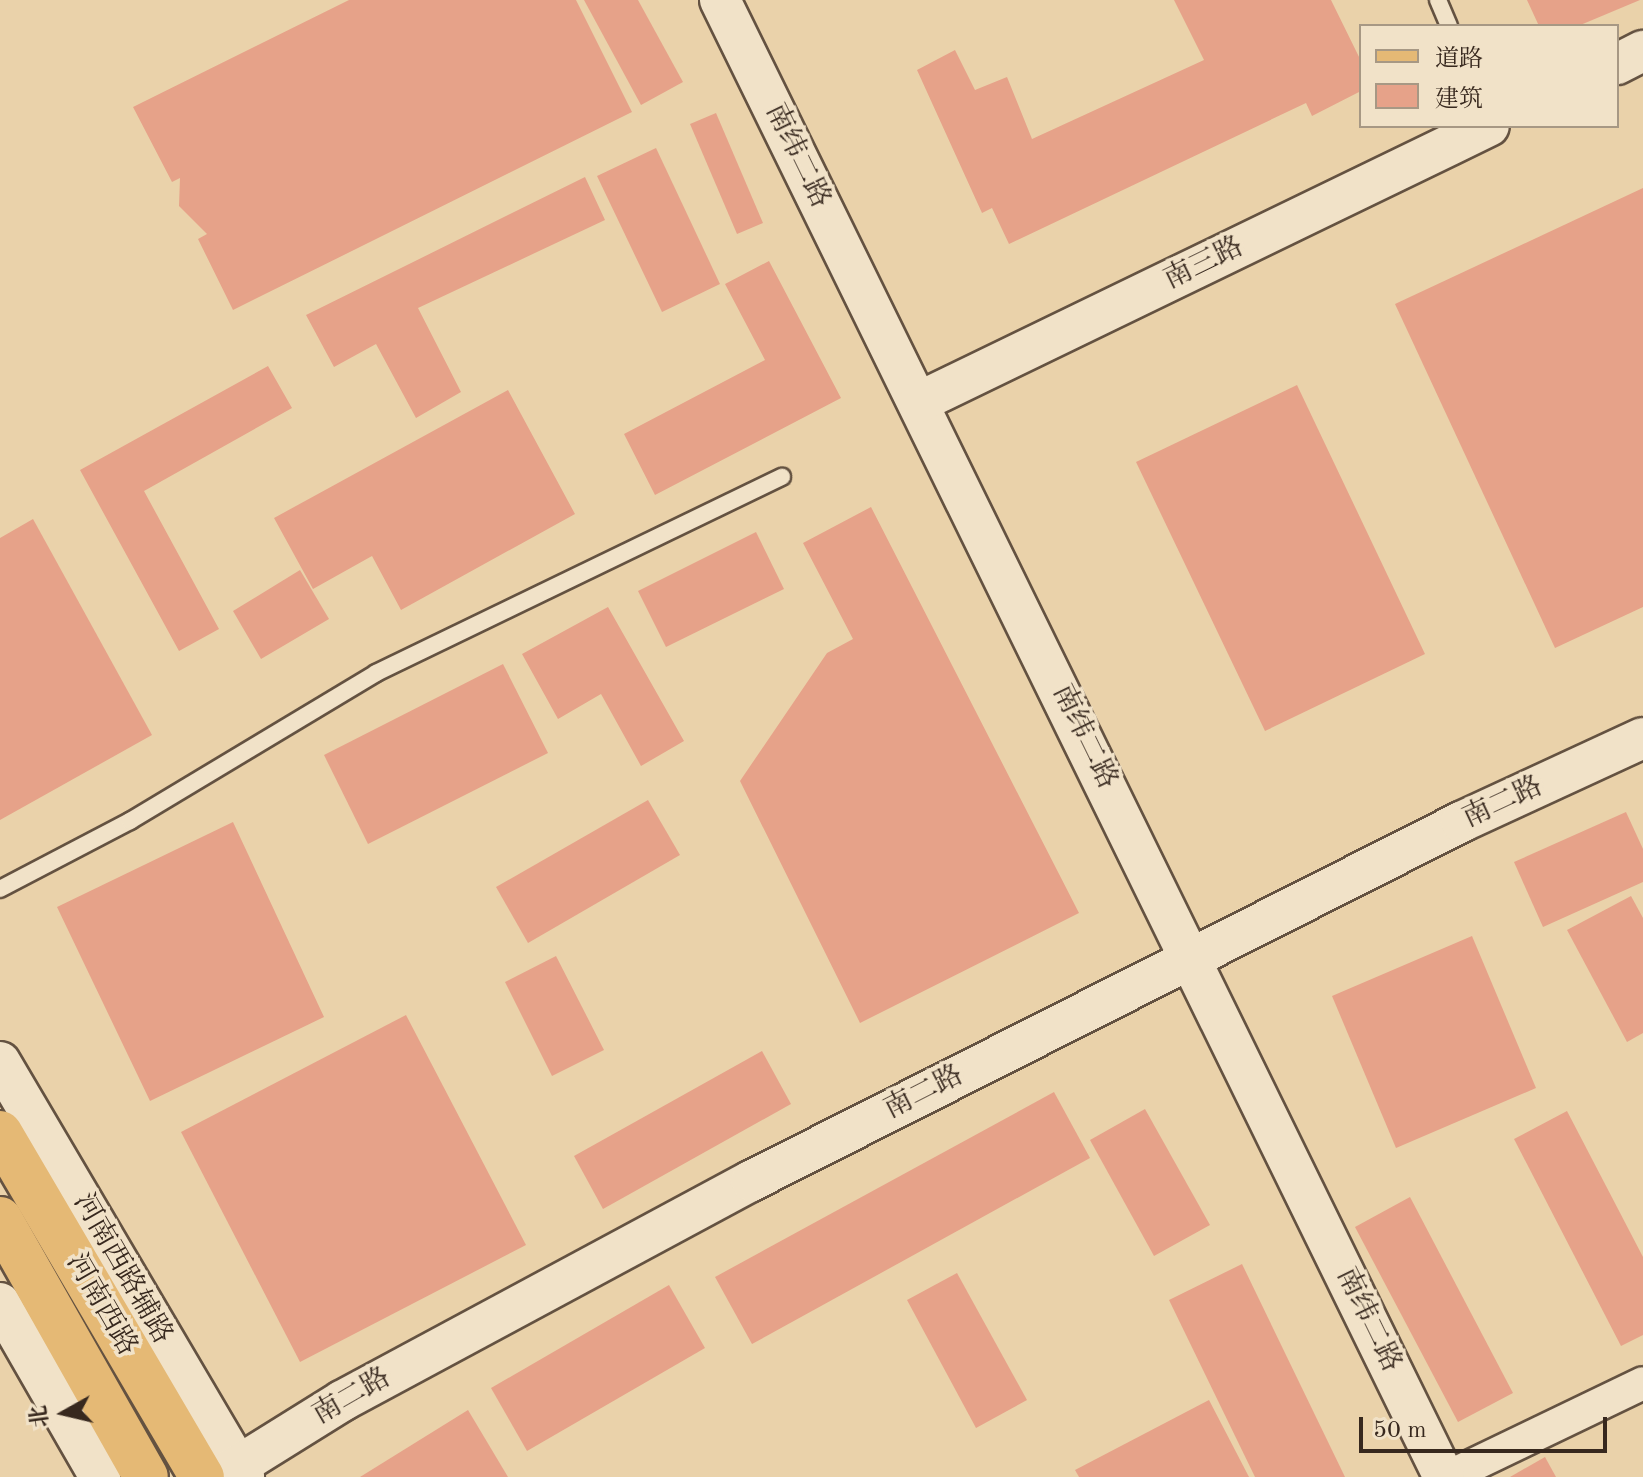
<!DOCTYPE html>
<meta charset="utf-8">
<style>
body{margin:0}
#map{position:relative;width:1643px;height:1477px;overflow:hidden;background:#ead2aa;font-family:"Old Standard TT","Noto Serif SC",serif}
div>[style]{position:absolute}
.building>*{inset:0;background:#e6a289}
.roads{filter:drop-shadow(2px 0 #645241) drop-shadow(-2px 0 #645241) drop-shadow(0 2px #645241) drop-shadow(0 -2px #645241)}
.service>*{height:16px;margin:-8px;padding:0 8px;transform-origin:8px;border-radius:8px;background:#f1e2c8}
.minor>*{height:32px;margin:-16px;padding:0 16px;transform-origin:16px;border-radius:16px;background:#f1e2c8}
.tertiary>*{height:40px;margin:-20px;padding:0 20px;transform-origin:20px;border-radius:20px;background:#f1e2c8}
.primary>*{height:44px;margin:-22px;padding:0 22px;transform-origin:22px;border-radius:22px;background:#e5b975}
span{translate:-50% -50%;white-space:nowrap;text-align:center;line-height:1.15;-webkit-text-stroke:7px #f1e2c8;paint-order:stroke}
.street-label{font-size:28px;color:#37281e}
.legend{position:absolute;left:1359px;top:24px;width:260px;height:104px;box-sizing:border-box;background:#f1e2c8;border:2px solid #a79884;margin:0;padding:10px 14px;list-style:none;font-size:24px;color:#37281e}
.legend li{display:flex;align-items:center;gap:16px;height:40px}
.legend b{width:40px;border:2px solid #a79884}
.north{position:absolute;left:24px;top:1373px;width:80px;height:80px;-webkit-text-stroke:6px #f1e2c8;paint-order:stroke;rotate:262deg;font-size:22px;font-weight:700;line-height:32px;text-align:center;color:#37281e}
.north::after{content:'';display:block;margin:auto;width:28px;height:36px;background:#37281e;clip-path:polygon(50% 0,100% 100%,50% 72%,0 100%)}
.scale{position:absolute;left:1359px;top:1417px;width:248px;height:36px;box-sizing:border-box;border:4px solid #37281e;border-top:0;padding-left:10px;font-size:24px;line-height:28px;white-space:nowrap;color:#37281e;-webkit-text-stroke:6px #f1e2c8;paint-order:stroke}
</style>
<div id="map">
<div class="building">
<i style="clip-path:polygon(349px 0,576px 0,632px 112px,233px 310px,198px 239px,207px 234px,179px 206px,180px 178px,172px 182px,133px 107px)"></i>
<i style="clip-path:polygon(584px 0,638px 0,683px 82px,641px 105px)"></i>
<i style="clip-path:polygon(1174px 0,1331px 0,1361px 61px,1361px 91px,1312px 116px,1306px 103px,1009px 244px,992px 208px,982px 213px,917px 70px,955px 50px,975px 90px,1007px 77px,1032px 139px,1204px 60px)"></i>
<i style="clip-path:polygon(1527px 0,1640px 0,1578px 26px,1539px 26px)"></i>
<i style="clip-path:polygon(716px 113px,763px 223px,737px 234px,690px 124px)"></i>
<i style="clip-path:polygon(656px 148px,720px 284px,662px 312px,597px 176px)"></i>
<i style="clip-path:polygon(585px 177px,605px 220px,418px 308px,461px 392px,416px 418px,376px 344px,334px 367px,306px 315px)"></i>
<i style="clip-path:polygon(1643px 188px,1643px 607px,1555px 648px,1395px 304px)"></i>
<i style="clip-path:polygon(769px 261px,841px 398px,655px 495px,624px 434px,765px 360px,725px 284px)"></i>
<i style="clip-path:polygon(268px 366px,292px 408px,144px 491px,219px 629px,179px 651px,80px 470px)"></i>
<i style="clip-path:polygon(1297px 385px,1425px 654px,1265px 731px,1136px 462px)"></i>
<i style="clip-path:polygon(508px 390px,575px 514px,401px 610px,372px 556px,313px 589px,274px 518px)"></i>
<i style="clip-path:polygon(871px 507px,1079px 913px,860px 1023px,740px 781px,827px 653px,853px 639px,803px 543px)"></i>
<i style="clip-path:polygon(33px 519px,152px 735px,0 820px,0 538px)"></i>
<i style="clip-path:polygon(756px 532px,784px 589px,666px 647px,638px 591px)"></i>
<i style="clip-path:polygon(300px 570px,329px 619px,261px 659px,233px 611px)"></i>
<i style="clip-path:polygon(608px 607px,684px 741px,641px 766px,601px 694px,558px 719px,522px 654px)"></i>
<i style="clip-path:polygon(503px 664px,548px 753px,368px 844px,324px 755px)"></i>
<i style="clip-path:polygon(648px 800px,680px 855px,528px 943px,496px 887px)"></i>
<i style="clip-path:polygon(1626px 812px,1643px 849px,1643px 882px,1543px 927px,1514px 862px)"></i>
<i style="clip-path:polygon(233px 822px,324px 1017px,150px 1101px,57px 907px)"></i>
<i style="clip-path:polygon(1631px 896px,1643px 918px,1643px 1033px,1627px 1042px,1567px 930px)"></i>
<i style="clip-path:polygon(1472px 936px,1536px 1088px,1396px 1148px,1332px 996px)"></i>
<i style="clip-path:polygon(556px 956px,604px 1050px,552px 1076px,505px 982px)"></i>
<i style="clip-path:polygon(406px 1015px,526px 1245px,300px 1362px,181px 1132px)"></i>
<i style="clip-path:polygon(762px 1051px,791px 1104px,603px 1209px,574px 1156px)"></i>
<i style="clip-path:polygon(1054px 1092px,1090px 1158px,752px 1344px,715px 1277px)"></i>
<i style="clip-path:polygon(1145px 1109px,1210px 1225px,1154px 1256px,1090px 1140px)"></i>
<i style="clip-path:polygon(1567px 1111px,1643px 1257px,1643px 1335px,1621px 1346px,1514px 1139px)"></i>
<i style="clip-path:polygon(1410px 1197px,1513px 1393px,1458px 1422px,1355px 1227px)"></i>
<i style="clip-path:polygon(1242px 1264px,1345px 1477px,1255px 1477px,1169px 1300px)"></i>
<i style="clip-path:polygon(957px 1273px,1027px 1400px,976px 1428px,907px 1300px)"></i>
<i style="clip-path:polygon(669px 1285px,705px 1348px,527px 1451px,491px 1388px)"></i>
<i style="clip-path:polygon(1209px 1400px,1249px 1477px,1079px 1477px,1075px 1470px)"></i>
<i style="clip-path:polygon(468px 1410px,508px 1477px,360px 1477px)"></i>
<i style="clip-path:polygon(1545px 1457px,1556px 1477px,1510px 1477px)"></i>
</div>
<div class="roads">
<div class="service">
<i style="left:1438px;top:0;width:28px;rotate:67deg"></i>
<i style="left:0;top:889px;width:147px;rotate:-27.6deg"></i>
<i style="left:130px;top:821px;width:287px;rotate:-31deg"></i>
<i style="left:376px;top:673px;width:451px;rotate:-25.8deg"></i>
</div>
<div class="minor">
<i style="left:1448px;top:1477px;width:216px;rotate:-25.7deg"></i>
</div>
<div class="tertiary">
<i style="left:720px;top:0;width:1645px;rotate:63.89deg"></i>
<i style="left:1617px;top:64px;width:29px;rotate:-27deg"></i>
<i style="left:919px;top:402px;width:633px;rotate:-25.84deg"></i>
<i style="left:0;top:1062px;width:481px;rotate:59.5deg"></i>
<i style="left:0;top:1303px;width:201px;rotate:60.1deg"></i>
<i style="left:220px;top:1477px;width:144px;rotate:-31.9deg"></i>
<i style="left:342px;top:1401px;width:464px;rotate:-28.3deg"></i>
<i style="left:751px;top:1181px;width:796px;rotate:-26.82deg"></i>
<i style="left:1461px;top:822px;width:200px;rotate:-24.8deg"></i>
</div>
<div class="primary">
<i style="left:0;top:1133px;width:399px;rotate:59.6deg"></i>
<i style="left:0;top:1219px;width:296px;rotate:60.5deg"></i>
</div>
</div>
<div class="street-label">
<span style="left:797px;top:156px;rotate:64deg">南纬二路</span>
<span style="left:1204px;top:264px;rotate:-26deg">南三路</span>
<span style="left:1084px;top:737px;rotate:64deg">南纬二路</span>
<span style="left:1503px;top:803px;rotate:-25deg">南二路</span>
<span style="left:924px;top:1093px;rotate:-27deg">南二路</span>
<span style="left:122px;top:1269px;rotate:60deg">河南西路辅路</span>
<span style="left:101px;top:1305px;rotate:60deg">河南西路</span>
<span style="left:1368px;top:1320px;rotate:64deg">南纬二路</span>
<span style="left:352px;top:1397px;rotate:-30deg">南二路</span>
</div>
<ul class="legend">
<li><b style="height:10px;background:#e5b975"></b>道路</li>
<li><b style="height:22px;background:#e6a289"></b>建筑</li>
</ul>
<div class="north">北</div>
<div class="scale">50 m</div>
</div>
